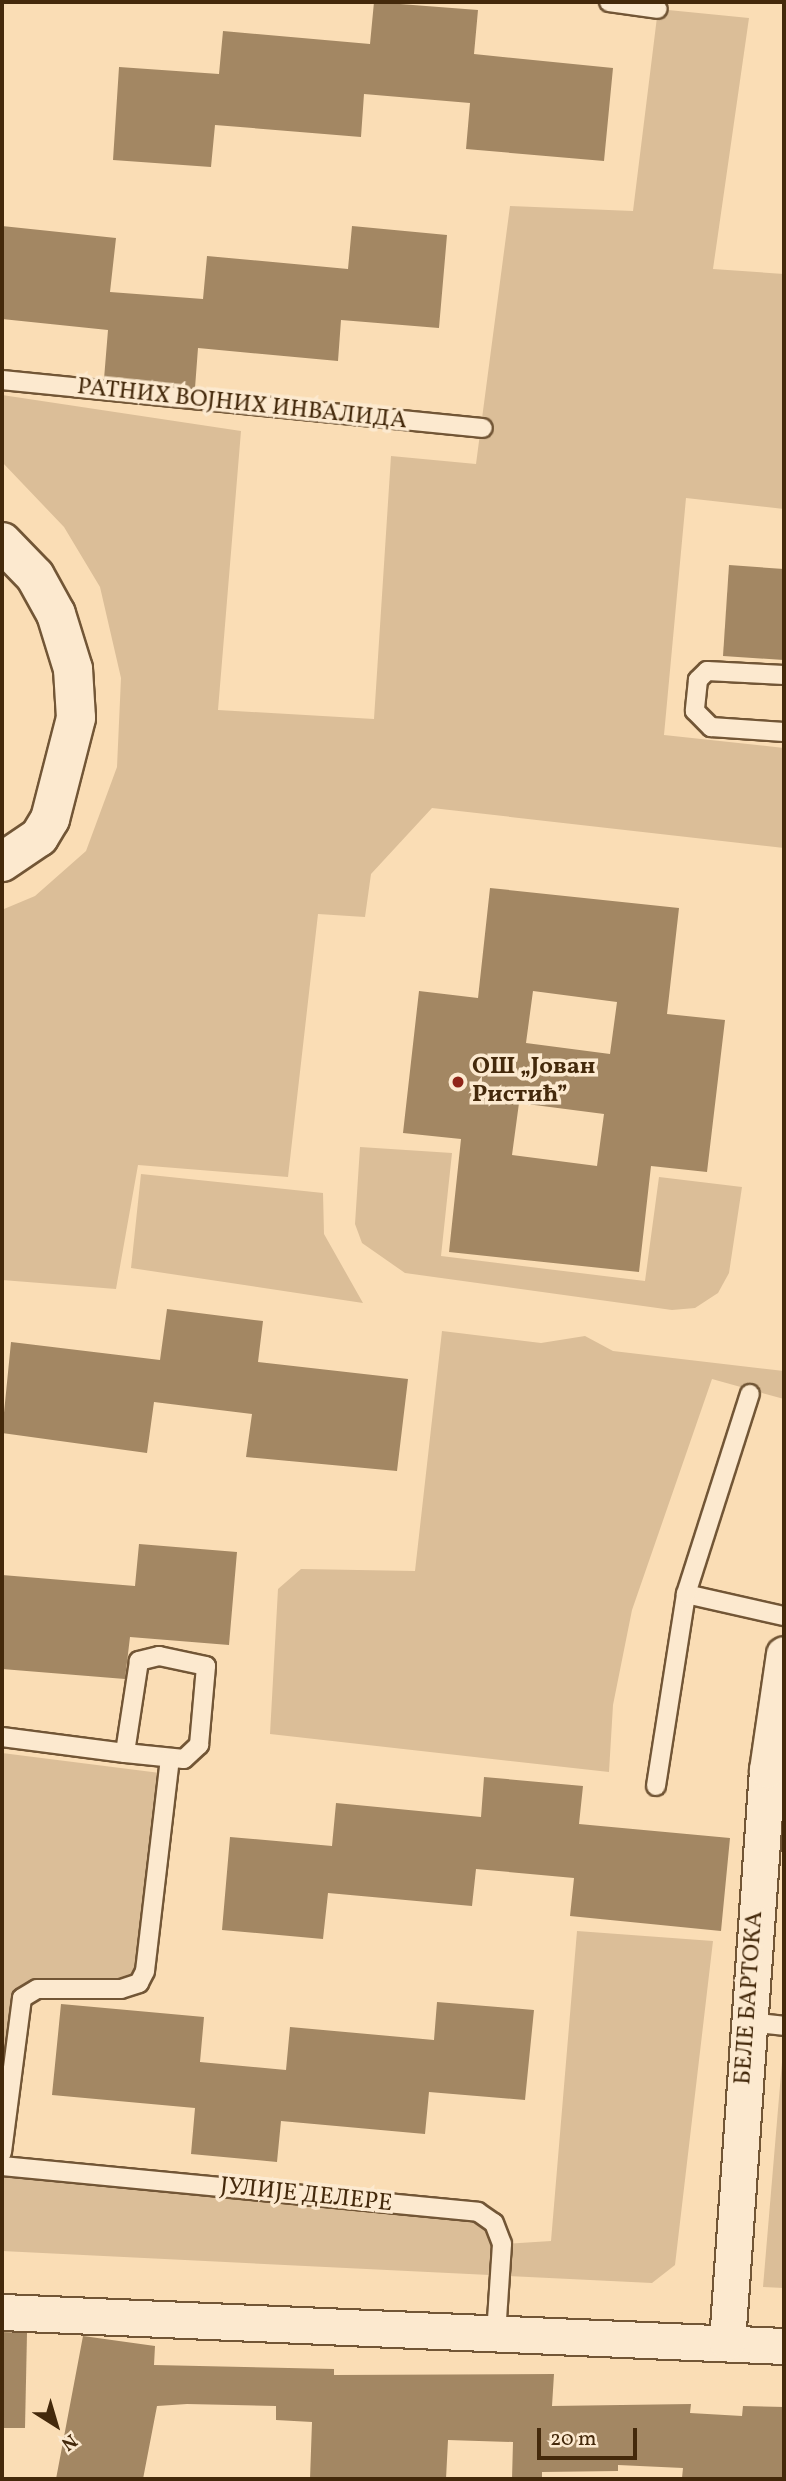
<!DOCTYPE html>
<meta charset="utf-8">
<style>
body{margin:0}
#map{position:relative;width:786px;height:2481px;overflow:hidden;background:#faddb5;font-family:Vollkorn,serif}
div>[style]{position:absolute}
.green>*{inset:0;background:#dbbe98}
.building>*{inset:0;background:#a38763}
.roads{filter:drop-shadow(2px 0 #725636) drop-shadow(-2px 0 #725636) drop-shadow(0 2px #725636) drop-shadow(0 -2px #725636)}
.service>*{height:18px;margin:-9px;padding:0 9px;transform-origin:9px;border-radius:9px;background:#fce9cf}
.minor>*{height:35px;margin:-17.5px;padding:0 17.5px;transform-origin:17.5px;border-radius:17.5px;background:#fce9cf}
.tertiary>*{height:38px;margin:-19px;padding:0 19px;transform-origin:19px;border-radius:19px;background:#fce9cf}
.dots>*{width:19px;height:19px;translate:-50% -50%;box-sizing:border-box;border:4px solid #fce9cf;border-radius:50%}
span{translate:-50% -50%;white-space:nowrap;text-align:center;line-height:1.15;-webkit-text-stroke:7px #fce9cf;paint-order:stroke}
.street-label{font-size:24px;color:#44290b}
.poi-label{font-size:24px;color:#44290b;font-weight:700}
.left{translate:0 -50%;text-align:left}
.frame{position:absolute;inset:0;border:4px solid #44290b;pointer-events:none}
.north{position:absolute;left:21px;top:2390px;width:70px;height:70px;-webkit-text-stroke:5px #fce9cf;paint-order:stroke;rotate:143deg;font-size:19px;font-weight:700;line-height:28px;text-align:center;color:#44290b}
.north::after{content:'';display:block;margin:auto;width:24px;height:32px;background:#44290b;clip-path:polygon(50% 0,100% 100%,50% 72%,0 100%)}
.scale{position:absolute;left:537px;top:2428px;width:100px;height:32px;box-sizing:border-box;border:4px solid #44290b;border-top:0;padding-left:9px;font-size:21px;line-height:24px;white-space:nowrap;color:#44290b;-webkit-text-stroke:5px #fce9cf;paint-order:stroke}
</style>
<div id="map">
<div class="green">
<i style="clip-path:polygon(658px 9px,749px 18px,713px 269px,784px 274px,784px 509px,686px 498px,664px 735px,784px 748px,784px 848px,432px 808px,371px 874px,365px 917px,318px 914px,288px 1177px,138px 1165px,116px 1289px,2px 1280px,4px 909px,35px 896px,86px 851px,117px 767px,121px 678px,100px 587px,64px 527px,2px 462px,2px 395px,241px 431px,218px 710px,374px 719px,391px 456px,476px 464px,510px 206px,633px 211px)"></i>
<i style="clip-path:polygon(360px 1147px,452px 1153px,441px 1256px,645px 1281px,659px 1177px,742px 1187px,729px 1273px,718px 1293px,695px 1308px,672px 1310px,405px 1273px,362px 1243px,355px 1224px)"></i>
<i style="clip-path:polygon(141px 1174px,323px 1193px,324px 1234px,363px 1303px,131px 1268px)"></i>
<i style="clip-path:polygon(442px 1331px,541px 1343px,585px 1336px,613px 1351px,784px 1371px,784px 1399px,712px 1379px,632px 1610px,613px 1705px,609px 1772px,270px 1734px,278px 1589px,301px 1569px,415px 1571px)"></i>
<i style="clip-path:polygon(2px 1753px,168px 1774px,139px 1983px,29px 1992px,2px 2152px)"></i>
<i style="clip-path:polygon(577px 1931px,713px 1941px,675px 2265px,652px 2283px,2px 2251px,2px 2166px,478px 2212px,502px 2244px,551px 2241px)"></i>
<i style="clip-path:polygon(782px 2062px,784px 2288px,763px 2287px)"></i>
</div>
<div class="building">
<i style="clip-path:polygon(374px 2px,478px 10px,474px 54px,613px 68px,604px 161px,466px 149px,470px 103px,364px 94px,361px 137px,215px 125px,211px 167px,113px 160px,119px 67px,219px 74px,223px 31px,370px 44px)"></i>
<i style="clip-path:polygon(2px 226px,116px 238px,110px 292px,203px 299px,207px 256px,348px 269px,352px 226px,447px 235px,439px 328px,341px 320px,338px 361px,198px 348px,195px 388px,104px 379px,108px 330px,2px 319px)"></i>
<i style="clip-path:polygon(729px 565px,784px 569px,784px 660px,723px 656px)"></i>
<i style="clip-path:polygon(evenodd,490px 888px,679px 908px,667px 1014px,725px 1020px,707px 1172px,651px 1166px,639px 1272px,449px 1252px,461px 1139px,403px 1133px,419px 991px,478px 998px,490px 888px,533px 991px,617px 1002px,610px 1054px,526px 1043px,533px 991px,490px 888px,519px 1103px,604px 1114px,597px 1166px,512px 1155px,519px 1103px)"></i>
<i style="clip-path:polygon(167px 1309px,263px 1321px,258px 1362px,408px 1379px,397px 1471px,246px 1457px,252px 1414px,154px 1402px,147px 1453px,2px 1433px,11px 1342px,160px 1360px)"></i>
<i style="clip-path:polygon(139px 1544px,237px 1552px,229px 1645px,130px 1637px,125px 1679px,2px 1669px,2px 1575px,135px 1586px)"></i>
<i style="clip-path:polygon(484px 1777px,583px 1786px,579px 1824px,730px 1838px,721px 1931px,570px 1916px,574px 1878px,476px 1869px,472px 1906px,328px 1893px,323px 1939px,222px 1930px,230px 1837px,332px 1846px,336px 1803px,481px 1817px)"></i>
<i style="clip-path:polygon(437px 2002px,534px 2010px,525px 2100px,429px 2092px,425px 2134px,281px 2121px,277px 2162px,191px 2154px,195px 2108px,52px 2095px,61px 2004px,204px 2017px,200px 2062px,286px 2070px,290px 2027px,434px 2040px)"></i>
<i style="clip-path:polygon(2px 2332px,27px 2333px,25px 2428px,2px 2428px)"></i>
<i style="clip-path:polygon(83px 2336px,155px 2346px,154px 2365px,334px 2369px,334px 2375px,554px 2374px,552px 2406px,691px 2404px,690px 2413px,742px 2416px,743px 2406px,784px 2407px,784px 2479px,682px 2478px,683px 2468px,618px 2465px,618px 2471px,542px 2472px,542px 2479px,512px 2479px,513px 2442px,448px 2440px,446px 2479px,310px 2479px,312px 2422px,276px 2420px,276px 2406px,187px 2404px,157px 2406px,143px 2479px,56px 2479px)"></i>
</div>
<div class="roads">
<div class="service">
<i style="left:609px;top:2px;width:49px;rotate:8.1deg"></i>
<i style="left:2px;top:380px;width:483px;rotate:5.7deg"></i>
<i style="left:784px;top:675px;width:77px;rotate:-177deg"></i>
<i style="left:707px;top:671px;width:13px;rotate:135deg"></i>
<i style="left:698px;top:680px;width:31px;rotate:96deg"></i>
<i style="left:695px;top:711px;width:23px;rotate:45deg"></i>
<i style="left:711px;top:727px;width:73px;rotate:3.9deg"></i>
<i style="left:686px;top:1594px;width:100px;rotate:12.7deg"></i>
<i style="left:2px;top:1737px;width:124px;rotate:7.4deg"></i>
<i style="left:125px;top:1753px;width:59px;rotate:5.8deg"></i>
<i style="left:184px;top:1759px;width:21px;rotate:-43deg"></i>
<i style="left:199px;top:1745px;width:79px;rotate:-84.9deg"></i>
<i style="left:206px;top:1666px;width:48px;rotate:-168deg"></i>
<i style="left:159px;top:1656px;width:21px;rotate:166deg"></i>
<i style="left:139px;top:1661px;width:93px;rotate:98.7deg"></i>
<i style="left:656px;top:1786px;width:194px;rotate:-81.1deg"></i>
<i style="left:686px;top:1594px;width:210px;rotate:-72.3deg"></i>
<i style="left:748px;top:2022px;width:36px;rotate:6deg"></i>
<i style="left:2px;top:2152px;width:155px;rotate:-82.6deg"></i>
<i style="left:22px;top:1998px;width:17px;rotate:-31deg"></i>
<i style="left:37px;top:1989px;width:84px"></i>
<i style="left:121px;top:1989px;width:19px;rotate:-18deg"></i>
<i style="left:139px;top:1983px;width:13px;rotate:-63deg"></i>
<i style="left:145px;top:1971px;width:214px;rotate:-83.3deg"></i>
<i style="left:2px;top:2166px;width:478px;rotate:5.5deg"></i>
<i style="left:478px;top:2212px;width:19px;rotate:35deg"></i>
<i style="left:494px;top:2223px;width:22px;rotate:69deg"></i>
<i style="left:502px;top:2244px;width:90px;rotate:93.8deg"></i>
</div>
<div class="minor">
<i style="left:2px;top:2312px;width:783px;rotate:2.49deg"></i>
<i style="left:727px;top:2342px;width:573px;rotate:-86deg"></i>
<i style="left:767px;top:1770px;width:117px;rotate:-81.7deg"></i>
</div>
<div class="tertiary">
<i style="left:2px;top:542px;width:47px;rotate:45.9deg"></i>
<i style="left:35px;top:576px;width:43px;rotate:61.1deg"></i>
<i style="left:56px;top:614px;width:58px;rotate:72.8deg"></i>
<i style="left:73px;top:669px;width:49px;rotate:86.5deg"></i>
<i style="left:76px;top:718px;width:104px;rotate:104.4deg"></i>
<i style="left:50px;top:819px;width:21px;rotate:121deg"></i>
<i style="left:39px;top:837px;width:45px;rotate:146deg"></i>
</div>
</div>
<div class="dots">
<i style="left:458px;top:1082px;background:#8f2418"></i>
</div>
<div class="street-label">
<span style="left:242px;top:405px;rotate:6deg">РАТНИХ ВОЈНИХ ИНВАЛИДА</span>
<span style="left:750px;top:1998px;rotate:-86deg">БЕЛЕ БАРТОКА</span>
<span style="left:306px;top:2196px;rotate:6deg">ЈУЛИЈЕ ДЕЛЕРЕ</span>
</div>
<div class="poi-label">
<span class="left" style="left:472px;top:1082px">ОШ „Јован<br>Ристић”</span>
</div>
<div class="frame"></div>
<div class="north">N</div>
<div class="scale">20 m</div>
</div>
